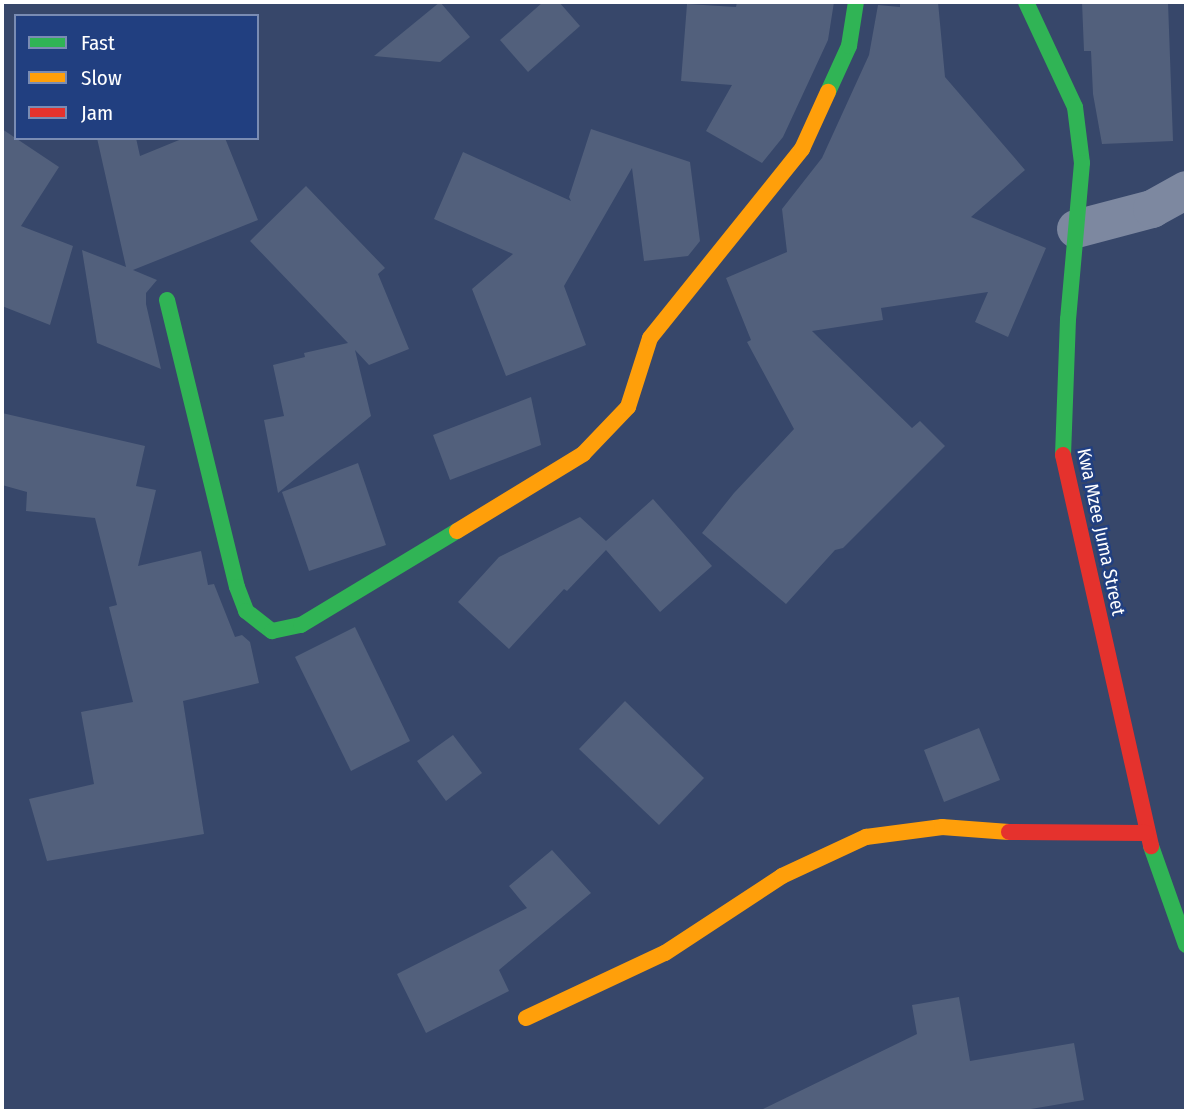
<!DOCTYPE html>
<style>
body{margin:0}
#map{position:relative;width:1188px;height:1113px;overflow:hidden;background:#37476a;font-family:"Fira Sans Condensed",sans-serif}
div>[style]{position:absolute}
.building>*{inset:0;background:#52607c}
.street>*{height:38px;margin:-19px;padding:0 19px;transform-origin:19px;border-radius:19px;background:#7d88a0}
.fast>*{height:16px;margin:-8px;padding:0 8px;transform-origin:8px;border-radius:8px;background:#30b455}
.slow>*{height:16px;margin:-8px;padding:0 8px;transform-origin:8px;border-radius:8px;background:#ff9f0a}
.jam>*{height:16px;margin:-8px;padding:0 8px;transform-origin:8px;border-radius:8px;background:#e5322d}
span{translate:-50% -50%;white-space:nowrap;text-align:center;line-height:1.15;-webkit-text-stroke:5px #213f80;paint-order:stroke}
.street-label{font-size:19px;color:#fff}
.frame{position:absolute;inset:0;border:4px solid #fff;pointer-events:none}
.legend{position:absolute;left:14px;top:14px;width:245px;height:126px;box-sizing:border-box;background:#213f80;border:2px solid #7a8cb3;margin:0;padding:9px 12px;list-style:none;font-size:21px;color:#fff}
.legend li{display:flex;align-items:center;gap:14px;height:35px}
.legend b{width:35px;border:2px solid #7a8cb3}
</style>
<div id="map">
<div class="building">
<i style="clip-path:polygon(440px 2px,470px 37px,440px 62px,374px 56px)"></i>
<i style="clip-path:polygon(543px 2px,559px 2px,580px 26px,528px 72px,500px 40px)"></i>
<i style="clip-path:polygon(737px 2px,834px 2px,828px 40px,783px 137px,762px 163px,706px 131px,732px 85px,681px 81px,687px 4px,736px 7px)"></i>
<i style="clip-path:polygon(900px 2px,938px 2px,945px 77px,1025px 170px,971px 217px,1046px 248px,1008px 337px,975px 322px,988px 292px,881px 308px,883px 320px,812px 331px,912px 428px,920px 421px,945px 446px,843px 548px,835px 550px,786px 604px,702px 533px,734px 493px,794px 429px,747px 342px,751px 340px,726px 278px,787px 252px,782px 209px,822px 158px,869px 55px,878px 5px,900px 7px)"></i>
<i style="clip-path:polygon(1082px 2px,1168px 2px,1173px 141px,1102px 144px,1093px 94px,1091px 51px,1084px 51px)"></i>
<i style="clip-path:polygon(2px 129px,59px 167px,21px 226px,73px 246px,50px 325px,2px 306px)"></i>
<i style="clip-path:polygon(591px 129px,690px 162px,700px 241px,688px 256px,644px 261px,632px 168px,564px 286px,586px 345px,506px 376px,472px 289px,513px 254px,434px 219px,463px 152px,571px 201px,569px 197px)"></i>
<i style="clip-path:polygon(97px 138px,136px 138px,140px 156px,184px 138px,225px 138px,258px 220px,133px 270px,157px 280px,146px 293px,146px 304px,161px 369px,97px 343px,82px 250px,126px 267px)"></i>
<i style="clip-path:polygon(306px 186px,385px 268px,378px 274px,409px 349px,369px 365px,355px 350px,371px 416px,278px 493px,264px 420px,284px 416px,273px 365px,305px 357px,304px 353px,348px 343px,250px 241px)"></i>
<i style="clip-path:polygon(531px 397px,541px 445px,450px 480px,433px 435px)"></i>
<i style="clip-path:polygon(2px 413px,145px 446px,136px 486px,156px 490px,138px 566px,201px 551px,208px 585px,214px 584px,235px 637px,242px 635px,250px 642px,259px 683px,183px 701px,204px 834px,47px 861px,29px 799px,94px 784px,81px 712px,133px 702px,109px 607px,117px 605px,95px 518px,26px 511px,27px 492px,2px 485px)"></i>
<i style="clip-path:polygon(358px 463px,386px 545px,309px 571px,282px 492px)"></i>
<i style="clip-path:polygon(653px 499px,712px 566px,660px 612px,606px 550px,567px 591px,564px 589px,509px 649px,458px 602px,499px 557px,580px 517px,606px 541px)"></i>
<i style="clip-path:polygon(355px 627px,410px 741px,351px 771px,295px 657px)"></i>
<i style="clip-path:polygon(625px 701px,704px 778px,659px 825px,579px 749px)"></i>
<i style="clip-path:polygon(979px 728px,1000px 780px,944px 802px,924px 750px)"></i>
<i style="clip-path:polygon(453px 735px,482px 773px,446px 801px,417px 761px)"></i>
<i style="clip-path:polygon(552px 850px,591px 893px,499px 970px,509px 991px,426px 1033px,397px 974px,527px 908px,509px 886px)"></i>
<i style="clip-path:polygon(959px 997px,970px 1061px,1074px 1043px,1084px 1100px,1019px 1111px,759px 1111px,917px 1034px,912px 1005px)"></i>
</div>
<div class="street">
<i style="left:1076px;top:229px;width:79px;rotate:-14.7deg"></i>
<i style="left:1152px;top:209px;width:39px;rotate:-29deg"></i>
</div>
<div class="fast">
<i style="left:1026px;top:2px;width:116px;rotate:65deg"></i>
<i style="left:1075px;top:107px;width:56px;rotate:82.9deg"></i>
<i style="left:1082px;top:163px;width:157px;rotate:95.1deg"></i>
<i style="left:1068px;top:319px;width:136px;rotate:92.1deg"></i>
<i style="left:828px;top:92px;width:51px;rotate:-65.5deg"></i>
<i style="left:849px;top:46px;width:45px;rotate:-81deg"></i>
<i style="left:167px;top:300px;width:295px;rotate:76.3deg"></i>
<i style="left:237px;top:587px;width:26px;rotate:69deg"></i>
<i style="left:246px;top:611px;width:33px;rotate:38deg"></i>
<i style="left:272px;top:631px;width:30px;rotate:-12deg"></i>
<i style="left:301px;top:625px;width:182px;rotate:-31.1deg"></i>
<i style="left:1151px;top:846px;width:105px;rotate:70.5deg"></i>
</div>
<div class="slow">
<i style="left:457px;top:531px;width:148px;rotate:-31.4deg"></i>
<i style="left:583px;top:454px;width:65px;rotate:-46.2deg"></i>
<i style="left:628px;top:407px;width:72px;rotate:-72.3deg"></i>
<i style="left:650px;top:338px;width:243px;rotate:-51.2deg"></i>
<i style="left:802px;top:149px;width:63px;rotate:-65.5deg"></i>
<i style="left:526px;top:1018px;width:153px;rotate:-25.1deg"></i>
<i style="left:665px;top:953px;width:140px;rotate:-33.3deg"></i>
<i style="left:782px;top:876px;width:93px;rotate:-24.9deg"></i>
<i style="left:866px;top:837px;width:77px;rotate:-7.5deg"></i>
<i style="left:942px;top:827px;width:67px;rotate:4.3deg"></i>
</div>
<div class="jam">
<i style="left:1063px;top:455px;width:401px;rotate:77.3deg"></i>
<i style="left:1009px;top:832px;width:137px;rotate:0.4deg"></i>
</div>
<div class="street-label">
<span style="left:1101px;top:532px;rotate:78deg">Kwa Mzee Juma Street</span>
</div>
<div class="frame"></div>
<ul class="legend">
<li><b style="height:9px;background:#30b455"></b>Fast</li>
<li><b style="height:9px;background:#ff9f0a"></b>Slow</li>
<li><b style="height:9px;background:#e5322d"></b>Jam</li>
</ul>
</div>
